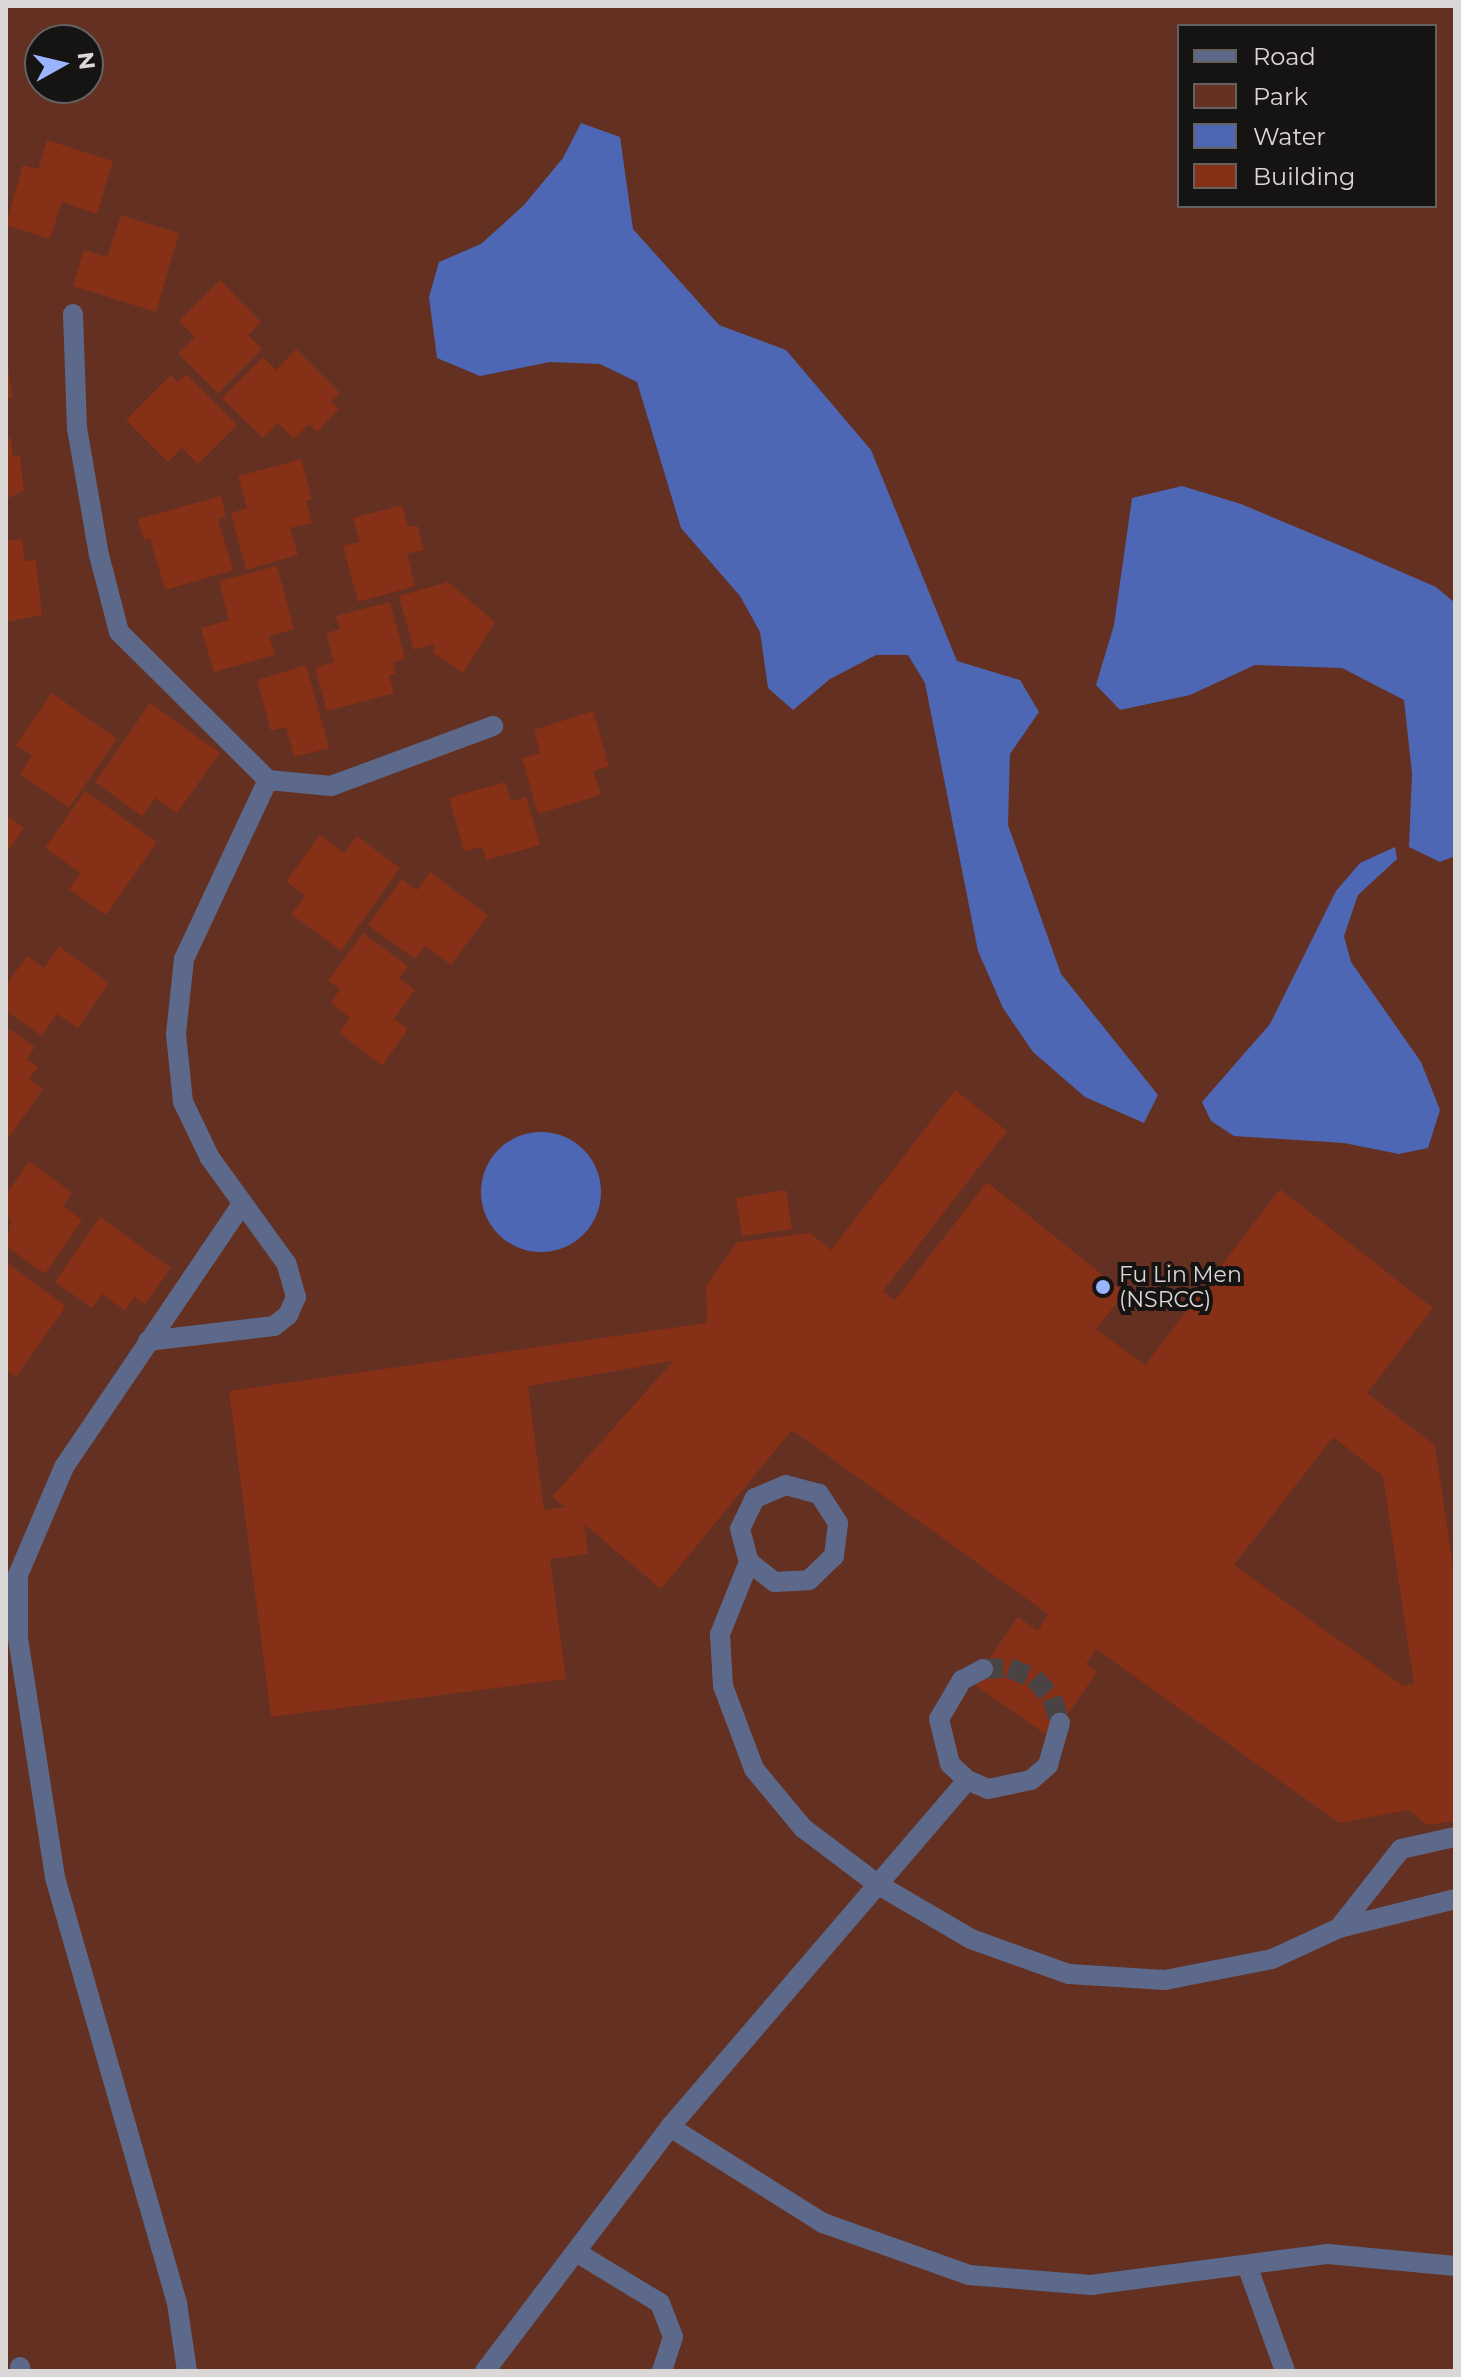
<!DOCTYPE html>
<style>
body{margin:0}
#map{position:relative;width:1461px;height:2377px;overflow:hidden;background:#2f2a29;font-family:Montserrat,sans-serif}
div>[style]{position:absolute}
.green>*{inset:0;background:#643021}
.water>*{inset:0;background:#4e67b4}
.round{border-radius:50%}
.building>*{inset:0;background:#863017}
.minor-tunnel>*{height:20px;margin-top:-10px;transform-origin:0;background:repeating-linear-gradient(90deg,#494443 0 20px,transparent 0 30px)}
.minor>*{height:20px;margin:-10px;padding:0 10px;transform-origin:10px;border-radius:10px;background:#5c698b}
.dots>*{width:22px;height:22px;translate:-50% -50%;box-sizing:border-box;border:4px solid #161313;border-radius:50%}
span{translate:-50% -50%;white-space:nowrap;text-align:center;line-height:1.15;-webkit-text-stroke:8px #161313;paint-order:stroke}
.poi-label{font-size:22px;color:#dad7d6}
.left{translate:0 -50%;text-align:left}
.frame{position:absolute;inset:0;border:8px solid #dad7d6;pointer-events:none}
.legend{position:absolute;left:1177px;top:24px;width:260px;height:184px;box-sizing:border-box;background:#161313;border:2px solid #646161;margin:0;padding:10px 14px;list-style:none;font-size:24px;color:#dad7d6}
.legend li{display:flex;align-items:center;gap:16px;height:40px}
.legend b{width:40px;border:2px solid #646161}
.north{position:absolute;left:24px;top:24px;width:80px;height:80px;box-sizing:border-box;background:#161313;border:2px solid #646161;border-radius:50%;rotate:82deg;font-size:22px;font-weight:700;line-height:32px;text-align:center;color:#dad7d6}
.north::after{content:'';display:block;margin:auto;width:28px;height:36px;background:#9ab5fd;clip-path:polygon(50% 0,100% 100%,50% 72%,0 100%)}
</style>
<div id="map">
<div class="green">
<i style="clip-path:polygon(evenodd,6px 6px,1455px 6px,1455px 2371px,6px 2371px,6px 6px,1179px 26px,1435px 26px,1435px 206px,1179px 206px,1179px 26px,6px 6px,40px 40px,88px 40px,88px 88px,40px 88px,40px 40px)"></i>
</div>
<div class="water">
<i style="clip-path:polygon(581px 123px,620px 137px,633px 229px,719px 325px,786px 350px,871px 450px,957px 661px,1020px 680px,1039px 712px,1010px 754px,1008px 825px,1061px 974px,1158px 1095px,1144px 1123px,1085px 1097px,1033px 1052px,1003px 1008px,978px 951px,925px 683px,908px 655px,876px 655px,830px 679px,793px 710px,768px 688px,760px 632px,740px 596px,681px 528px,637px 382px,600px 364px,550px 362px,480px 376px,437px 358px,429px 297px,439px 262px,481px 244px,524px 205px,563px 158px)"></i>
<i style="clip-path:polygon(1182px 486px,1241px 504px,1353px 551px,1436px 587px,1455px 603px,1455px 856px,1440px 862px,1409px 847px,1412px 773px,1404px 700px,1342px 668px,1255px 665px,1190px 695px,1120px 710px,1096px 685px,1114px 625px,1132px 498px)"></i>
<i style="clip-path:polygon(1395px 847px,1397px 859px,1358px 895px,1344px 936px,1351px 962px,1421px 1062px,1440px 1110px,1428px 1148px,1399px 1154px,1344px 1143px,1234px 1136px,1211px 1121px,1202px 1102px,1270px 1024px,1336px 891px,1360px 863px)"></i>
<i class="round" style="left:481px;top:1132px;width:120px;height:120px"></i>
</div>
<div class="building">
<i style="clip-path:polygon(47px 140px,113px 161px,97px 214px,62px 202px,50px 239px,6px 225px,23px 165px,38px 169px)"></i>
<i style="clip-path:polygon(121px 215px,179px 233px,156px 312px,73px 286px,84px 250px,107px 257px)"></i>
<i style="clip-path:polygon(220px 280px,261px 322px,248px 335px,262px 349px,218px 393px,178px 353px,195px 337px,179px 321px)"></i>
<i style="clip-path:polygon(296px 349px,340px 393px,331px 401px,339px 409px,317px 432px,309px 424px,294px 439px,278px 423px,263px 438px,222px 398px,263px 357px,276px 370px)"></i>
<i style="clip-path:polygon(6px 365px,8px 365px,12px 398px,6px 399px)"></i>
<i style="clip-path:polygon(186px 374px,237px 425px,198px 464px,182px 448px,168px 462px,126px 420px,171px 375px,178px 382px)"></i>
<i style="clip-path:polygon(11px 438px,13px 456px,20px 455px,24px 491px,6px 499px,6px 439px)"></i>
<i style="clip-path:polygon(301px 459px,312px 499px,306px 501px,312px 523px,290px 528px,298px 555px,246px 570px,231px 513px,247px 508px,238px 476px)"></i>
<i style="clip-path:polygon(221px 496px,226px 517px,218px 519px,233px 570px,165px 590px,150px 538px,144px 540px,138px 519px)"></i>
<i style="clip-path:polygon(402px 505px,408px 527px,417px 525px,424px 550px,407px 554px,415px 586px,358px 602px,343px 546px,360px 542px,353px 518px)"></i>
<i style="clip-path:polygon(22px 539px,25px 561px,36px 560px,42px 615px,6px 622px,6px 540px)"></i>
<i style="clip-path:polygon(277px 566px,294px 629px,269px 636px,275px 655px,214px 672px,201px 628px,229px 620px,219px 581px)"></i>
<i style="clip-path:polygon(448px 582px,495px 622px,463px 673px,433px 653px,435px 644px,414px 650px,399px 596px)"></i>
<i style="clip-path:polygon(390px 602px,405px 659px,393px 662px,396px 673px,389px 675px,394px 693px,327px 711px,315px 668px,334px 662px,326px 633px,340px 629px,336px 616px)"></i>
<i style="clip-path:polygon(306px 665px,329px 748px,294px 757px,286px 727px,271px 731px,257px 680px)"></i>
<i style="clip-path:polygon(52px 693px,117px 739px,69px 808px,20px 774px,32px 756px,16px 745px)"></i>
<i style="clip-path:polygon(150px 703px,220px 753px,177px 813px,155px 798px,142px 816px,95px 782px)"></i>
<i style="clip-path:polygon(593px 711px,609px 766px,593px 771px,601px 795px,538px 814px,522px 758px,540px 753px,534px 730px)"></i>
<i style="clip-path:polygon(505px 782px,511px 801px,526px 797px,540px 845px,486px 860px,482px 847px,464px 851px,449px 798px)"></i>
<i style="clip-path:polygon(85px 791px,157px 842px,106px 915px,69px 889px,81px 873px,45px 848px)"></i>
<i style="clip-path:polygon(6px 815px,24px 828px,6px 854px)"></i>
<i style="clip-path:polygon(320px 835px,344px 853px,357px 836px,400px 868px,341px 951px,291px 914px,305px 896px,286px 881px)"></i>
<i style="clip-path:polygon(430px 872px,488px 915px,451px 965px,425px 946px,415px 959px,368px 925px,402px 879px,417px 890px)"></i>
<i style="clip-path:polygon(363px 933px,408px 966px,399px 978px,415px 990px,394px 1019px,408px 1029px,382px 1066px,339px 1033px,350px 1018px,331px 1003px,340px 989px,328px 981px)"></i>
<i style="clip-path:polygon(59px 946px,109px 983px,78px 1028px,57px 1014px,42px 1036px,6px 1011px,6px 985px,27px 956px,44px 968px)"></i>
<i style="clip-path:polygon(6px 1027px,35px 1047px,27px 1059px,38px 1067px,29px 1079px,43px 1089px,8px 1139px)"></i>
<i style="clip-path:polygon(evenodd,955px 1090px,1007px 1131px,883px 1291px,895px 1300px,987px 1182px,1125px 1293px,1096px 1329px,1145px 1365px,1280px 1189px,1433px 1308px,1367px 1393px,1435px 1445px,1455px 1580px,1455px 1821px,1427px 1825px,1409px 1810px,1339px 1823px,1096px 1649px,1086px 1664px,1097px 1672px,1051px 1738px,972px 1683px,1018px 1617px,1038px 1631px,1048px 1614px,792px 1430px,661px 1589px,584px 1524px,588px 1554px,550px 1559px,566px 1679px,271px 1717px,229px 1391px,707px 1323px,706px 1286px,737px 1242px,810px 1233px,831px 1250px,955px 1090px,673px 1361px,552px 1497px,565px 1507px,544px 1510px,528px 1386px,673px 1361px,955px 1090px,1333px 1437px,1383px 1476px,1414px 1684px,1403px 1686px,1234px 1565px,1333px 1437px)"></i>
<i style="clip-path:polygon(29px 1161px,72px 1193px,63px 1206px,82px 1220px,45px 1274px,6px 1246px,11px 1220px,6px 1216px,6px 1195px)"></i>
<i style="clip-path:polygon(786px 1190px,792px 1229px,742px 1236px,736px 1198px)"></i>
<i style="clip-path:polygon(100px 1217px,171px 1268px,145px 1304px,134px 1297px,125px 1311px,102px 1294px,92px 1308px,55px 1282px)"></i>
<i style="clip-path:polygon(6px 1262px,66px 1306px,16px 1377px,6px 1370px)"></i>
</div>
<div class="minor-tunnel">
<i style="left:983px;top:1669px;width:26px;rotate:-2deg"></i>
<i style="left:1009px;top:1668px;width:27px;rotate:22deg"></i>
<i style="left:1034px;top:1678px;width:27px;rotate:48deg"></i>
<i style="left:1052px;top:1698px;width:26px;rotate:72deg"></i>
</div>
<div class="minor">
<i style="left:73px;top:314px;width:114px;rotate:88deg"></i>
<i style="left:77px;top:428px;width:129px;rotate:80.2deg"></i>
<i style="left:99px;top:555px;width:80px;rotate:75.4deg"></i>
<i style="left:119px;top:632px;width:210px;rotate:44.8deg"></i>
<i style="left:268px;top:780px;width:63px;rotate:5.4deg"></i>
<i style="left:331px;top:786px;width:173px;rotate:-20.3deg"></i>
<i style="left:148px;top:1341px;width:127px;rotate:-6.8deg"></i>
<i style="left:274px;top:1326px;width:18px;rotate:-38deg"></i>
<i style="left:288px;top:1315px;width:20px;rotate:-66deg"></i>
<i style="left:296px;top:1297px;width:35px;rotate:-106deg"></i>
<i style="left:286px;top:1263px;width:130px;rotate:-125.9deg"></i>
<i style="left:210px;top:1158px;width:62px;rotate:-115.7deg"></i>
<i style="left:183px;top:1102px;width:68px;rotate:-95.9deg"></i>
<i style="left:176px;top:1034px;width:75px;rotate:-83.9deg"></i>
<i style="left:184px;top:959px;width:198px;rotate:-64.9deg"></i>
<i style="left:749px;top:1562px;width:33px;rotate:38deg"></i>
<i style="left:775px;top:1582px;width:34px;rotate:-3deg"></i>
<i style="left:809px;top:1580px;width:35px;rotate:-44deg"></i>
<i style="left:834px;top:1556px;width:33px;rotate:-83deg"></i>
<i style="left:838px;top:1523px;width:35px;rotate:-123deg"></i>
<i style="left:819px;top:1494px;width:34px;rotate:-165deg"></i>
<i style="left:786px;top:1485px;width:34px;rotate:157deg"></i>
<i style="left:755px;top:1498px;width:34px;rotate:116deg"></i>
<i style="left:740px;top:1529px;width:34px;rotate:75deg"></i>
<i style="left:749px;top:1562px;width:78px;rotate:111.9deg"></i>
<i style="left:720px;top:1634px;width:52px;rotate:86.7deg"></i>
<i style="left:723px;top:1686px;width:89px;rotate:69.5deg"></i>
<i style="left:754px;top:1769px;width:77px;rotate:50.3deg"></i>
<i style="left:803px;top:1828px;width:93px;rotate:37.1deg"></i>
<i style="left:877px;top:1884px;width:109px;rotate:30.3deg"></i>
<i style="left:971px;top:1939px;width:104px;rotate:19.7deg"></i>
<i style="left:1069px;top:1974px;width:96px;rotate:3.6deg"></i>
<i style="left:1165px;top:1980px;width:109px;rotate:-11.1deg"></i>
<i style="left:1272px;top:1959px;width:74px;rotate:-24.8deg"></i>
<i style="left:1339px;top:1928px;width:120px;rotate:-14deg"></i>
<i style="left:983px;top:1669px;width:24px;rotate:152deg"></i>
<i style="left:962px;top:1680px;width:45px;rotate:120.5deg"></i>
<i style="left:939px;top:1719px;width:46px;rotate:76.3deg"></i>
<i style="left:950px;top:1764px;width:23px;rotate:43deg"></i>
<i style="left:967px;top:1780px;width:23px;rotate:23deg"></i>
<i style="left:988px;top:1789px;width:44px;rotate:-11.8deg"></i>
<i style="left:1031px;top:1780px;width:23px;rotate:-41deg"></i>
<i style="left:1048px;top:1765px;width:44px;rotate:-74.1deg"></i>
<i style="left:1339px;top:1928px;width:100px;rotate:-51.9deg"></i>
<i style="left:1401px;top:1849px;width:55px;rotate:-12.5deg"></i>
<i style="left:670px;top:2127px;width:181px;rotate:32.1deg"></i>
<i style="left:823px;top:2223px;width:155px;rotate:19.6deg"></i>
<i style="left:969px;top:2275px;width:122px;rotate:4.7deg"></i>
<i style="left:1091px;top:2285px;width:239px;rotate:-7.5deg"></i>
<i style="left:1328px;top:2254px;width:128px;rotate:5.4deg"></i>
<i style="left:576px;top:2252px;width:98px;rotate:31.3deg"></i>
<i style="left:660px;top:2303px;width:36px;rotate:69deg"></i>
<i style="left:673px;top:2337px;width:36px;rotate:108deg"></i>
<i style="left:1248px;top:2268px;width:109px;rotate:70.2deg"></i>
<i style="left:20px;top:2367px;width:4px;rotate:76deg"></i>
<i style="left:187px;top:2371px;width:69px;rotate:-98.4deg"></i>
<i style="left:177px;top:2303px;width:443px;rotate:-106deg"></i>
<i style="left:55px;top:1877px;width:242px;rotate:-98.8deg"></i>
<i style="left:18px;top:1638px;width:63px;rotate:-90deg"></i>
<i style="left:18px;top:1575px;width:117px;rotate:-66.9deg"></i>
<i style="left:64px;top:1467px;width:318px;rotate:-55.9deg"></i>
<i style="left:485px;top:2371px;width:306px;rotate:-52.8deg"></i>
<i style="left:670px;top:2127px;width:457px;rotate:-49.4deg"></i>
</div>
<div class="dots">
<i style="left:1103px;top:1287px;background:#9ab5fd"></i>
</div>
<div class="poi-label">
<span class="left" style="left:1119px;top:1287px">Fu Lin Men<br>(NSRCC)</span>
</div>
<div class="frame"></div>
<ul class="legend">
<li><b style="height:10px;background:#5c698b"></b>Road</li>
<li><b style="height:22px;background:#643021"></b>Park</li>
<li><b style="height:22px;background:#4e67b4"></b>Water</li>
<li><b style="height:22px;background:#863017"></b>Building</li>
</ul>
<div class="north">N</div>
</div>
